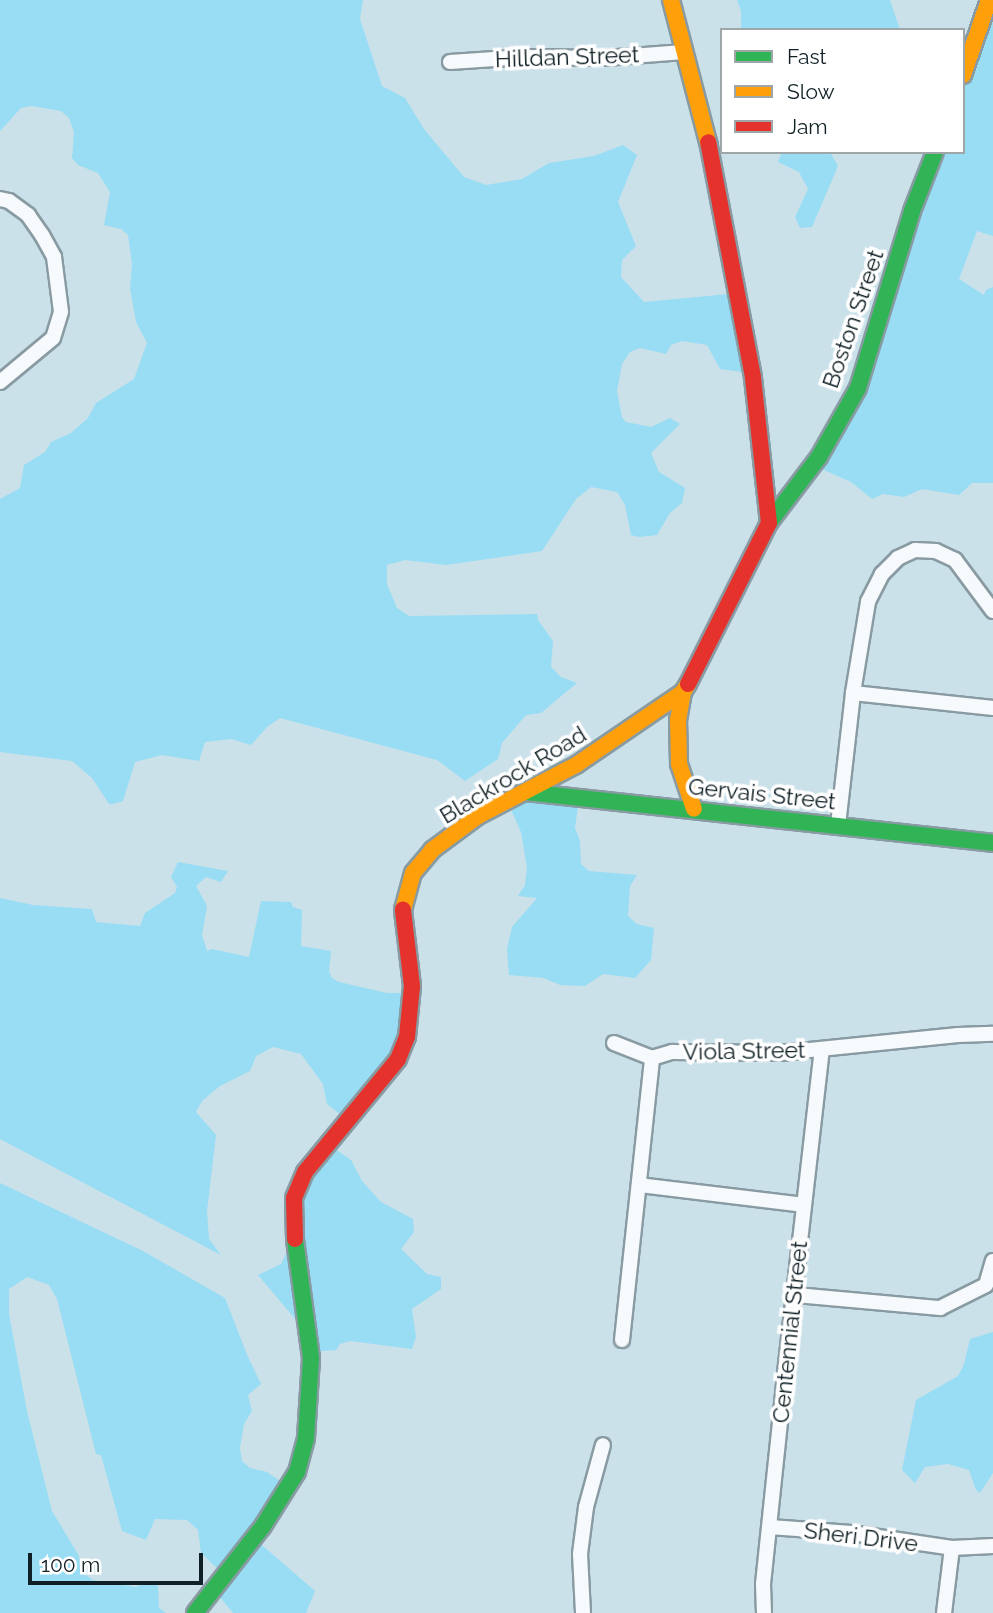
<!DOCTYPE html>
<style>
body{margin:0}
#map{position:relative;width:993px;height:1613px;overflow:hidden;background:#cae1ea;font-family:Raleway,sans-serif}
div>[style]{position:absolute}
.green>*{inset:0;background:#98ddf4}
.roads{filter:drop-shadow(2px 0 #899ba2) drop-shadow(-2px 0 #899ba2) drop-shadow(0 2px #899ba2) drop-shadow(0 -2px #899ba2)}
.street>*{height:14px;margin:-7px;padding:0 7px;transform-origin:7px;border-radius:7px;background:#f7fafc}
.fast>*{height:16px;margin:-8px;padding:0 8px;transform-origin:8px;border-radius:8px;background:#30b455}
.slow>*{height:16px;margin:-8px;padding:0 8px;transform-origin:8px;border-radius:8px;background:#ff9f0a}
.jam>*{height:16px;margin:-8px;padding:0 8px;transform-origin:8px;border-radius:8px;background:#e5322d}
span{translate:-50% -50%;white-space:nowrap;text-align:center;line-height:1.15;-webkit-text-stroke:7px #fff;paint-order:stroke}
.street-label{font-size:23px;color:#102026}
.legend{position:absolute;left:720px;top:28px;width:245px;height:126px;box-sizing:border-box;background:#fff;border:2px solid #9fa6a8;margin:0;padding:9px 12px;list-style:none;font-size:21px;color:#102026}
.legend li{display:flex;align-items:center;gap:14px;height:35px}
.legend b{width:35px;border:2px solid #9fa6a8}
.scale{position:absolute;left:28px;top:1553px;width:175px;height:32px;box-sizing:border-box;border:4px solid #102026;border-top:0;padding-left:9px;font-size:21px;line-height:24px;white-space:nowrap;color:#102026;-webkit-text-stroke:5px #fff;paint-order:stroke}
</style>
<div id="map">
<div class="green">
<i style="clip-path:polygon(0 0,363px 0,360px 19px,382px 86px,405px 98px,424px 129px,464px 177px,486px 185px,522px 179px,549px 163px,594px 156px,623px 145px,637px 155px,618px 202px,636px 246px,622px 260px,621px 277px,644px 302px,739px 293px,750px 373px,720px 369px,707px 345px,682px 341px,671px 345px,666px 354px,640px 348px,630px 352px,622px 364px,617px 391px,622px 417px,626px 422px,651px 427px,670px 418px,680px 424px,651px 453px,659px 472px,685px 488px,682px 503px,670px 513px,657px 535px,639px 537px,631px 535px,625px 505px,617px 492px,591px 487px,576px 499px,542px 551px,446px 565px,405px 560px,387px 565px,387px 584px,397px 608px,409px 616px,537px 614px,538px 620px,553px 641px,551px 667px,561px 677px,577px 683px,541px 713px,526px 715px,502px 743px,498px 759px,465px 781px,437px 760px,280px 718px,267px 727px,251px 745px,231px 739px,205px 742px,199px 761px,162px 755px,135px 762px,123px 801px,113px 804px,109px 804px,92px 778px,72px 761px,0 752px,0 499px,20px 488px,24px 465px,45px 452px,51px 442px,71px 433px,88px 418px,96px 403px,134px 379px,147px 343px,136px 322px,130px 288px,132px 264px,128px 235px,121px 229px,104px 225px,110px 192px,98px 173px,78px 165px,72px 158px,74px 132px,69px 118px,61px 111px,31px 106px,21px 108px,0 131px)"></i>
<i style="clip-path:polygon(737px 0,890px 0,900px 30px,741px 30px,741px 11px)"></i>
<i style="clip-path:polygon(993px 0,993px 236px,977px 231px,959px 279px,984px 295px,986px 290px,993px 287px,993px 483px,972px 483px,959px 495px,922px 489px,904px 497px,883px 494px,872px 499px,851px 482px,815px 466px,857px 389px,935px 152px,963px 152px,963px 73px)"></i>
<i style="clip-path:polygon(782px 152px,830px 152px,838px 166px,812px 227px,800px 228px,795px 217px,808px 189px,799px 172px,778px 162px)"></i>
<i style="clip-path:polygon(513px 799px,579px 799px,575px 828px,580px 841px,581px 864px,589px 871px,637px 875px,630px 886px,628px 916px,637px 924px,654px 928px,651px 960px,635px 978px,603px 974px,585px 986px,560px 985px,544px 978px,509px 975px,507px 949px,512px 927px,537px 898px,518px 896px,525px 885px,527px 868px,521px 832px,508px 803px)"></i>
<i style="clip-path:polygon(178px 862px,228px 871px,221px 882px,206px 877px,196px 886px,207px 906px,202px 935px,207px 951px,212px 949px,249px 957px,261px 901px,291px 902px,293px 907px,302px 910px,301px 946px,331px 951px,329px 971px,332px 978px,339px 982px,387px 993px,413px 993px,408px 1037px,346px 1119px,327px 1104px,323px 1084px,301px 1054px,273px 1047px,256px 1056px,250px 1071px,220px 1086px,202px 1101px,196px 1112px,216px 1135px,207px 1211px,209px 1239px,221px 1255px,0 1139px,0 898px,33px 905px,92px 909px,96px 922px,140px 926px,145px 913px,175px 893px,177px 887px,171px 877px)"></i>
<i style="clip-path:polygon(328px 1144px,351px 1160px,362px 1181px,381px 1202px,413px 1219px,414px 1232px,401px 1249px,427px 1274px,441px 1277px,441px 1289px,412px 1309px,416px 1337px,412px 1349px,350px 1341px,340px 1344px,336px 1350px,310px 1352px,307px 1333px,258px 1275px,281px 1264px,295px 1235px,296px 1195px)"></i>
<i style="clip-path:polygon(0 1183px,143px 1251px,225px 1298px,248px 1357px,261px 1384px,248px 1395px,252px 1411px,244px 1424px,240px 1448px,242px 1461px,250px 1468px,267px 1472px,286px 1485px,255px 1539px,315px 1591px,306px 1613px,233px 1613px,214px 1590px,221px 1572px,201px 1553px,198px 1530px,187px 1520px,155px 1519px,146px 1540px,122px 1531px,101px 1455px,96px 1454px,57px 1299px,49px 1285px,27px 1277px,9px 1289px,9px 1314px,27px 1411px,52px 1511px,79px 1556px,80px 1571px,93px 1580px,136px 1587px,147px 1582px,158px 1586px,159px 1608px,166px 1613px,0 1613px)"></i>
<i style="clip-path:polygon(993px 1332px,993px 1473px,980px 1493px,976px 1490px,969px 1470px,948px 1464px,925px 1467px,915px 1483px,902px 1470px,916px 1400px,958px 1376px,964px 1364px,970px 1339px)"></i>
</div>
<div class="roads">
<div class="street">
<i style="left:450px;top:62px;width:74px;rotate:-3.9deg"></i>
<i style="left:524px;top:57px;width:81px;rotate:0.7deg"></i>
<i style="left:605px;top:58px;width:79px;rotate:-4.3deg"></i>
<i style="left:0;top:199px;width:9px;rotate:13deg"></i>
<i style="left:9px;top:201px;width:24px;rotate:36deg"></i>
<i style="left:28px;top:215px;width:24px;rotate:55deg"></i>
<i style="left:42px;top:235px;width:25px;rotate:61deg"></i>
<i style="left:54px;top:257px;width:55px;rotate:82.7deg"></i>
<i style="left:61px;top:312px;width:27px;rotate:107deg"></i>
<i style="left:53px;top:338px;width:69px;rotate:140.3deg"></i>
<i style="left:993px;top:611px;width:64px;rotate:-126.7deg"></i>
<i style="left:955px;top:560px;width:21px;rotate:-155deg"></i>
<i style="left:936px;top:551px;width:21px;rotate:-177deg"></i>
<i style="left:915px;top:550px;width:19px;rotate:155deg"></i>
<i style="left:898px;top:558px;width:23px;rotate:135deg"></i>
<i style="left:882px;top:574px;width:31px;rotate:117deg"></i>
<i style="left:868px;top:602px;width:92px;rotate:99.4deg"></i>
<i style="left:853px;top:693px;width:141px;rotate:6.1deg"></i>
<i style="left:838px;top:825px;width:133px;rotate:-83.5deg"></i>
<i style="left:614px;top:1043px;width:41px;rotate:21.5deg"></i>
<i style="left:652px;top:1058px;width:21px;rotate:-17deg"></i>
<i style="left:672px;top:1052px;width:108px;rotate:0.5deg"></i>
<i style="left:780px;top:1053px;width:179px;rotate:-5.8deg"></i>
<i style="left:958px;top:1035px;width:35px;rotate:-2deg"></i>
<i style="left:639px;top:1185px;width:166px;rotate:6.9deg"></i>
<i style="left:796px;top:1295px;width:145px;rotate:5.2deg"></i>
<i style="left:940px;top:1308px;width:51px;rotate:-26.6deg"></i>
<i style="left:986px;top:1285px;width:25px;rotate:-74deg"></i>
<i style="left:622px;top:1340px;width:284px;rotate:-83.9deg"></i>
<i style="left:770px;top:1527px;width:82px;rotate:4.2deg"></i>
<i style="left:852px;top:1533px;width:101px;rotate:8.5deg"></i>
<i style="left:952px;top:1548px;width:41px;rotate:-2.8deg"></i>
<i style="left:583px;top:1613px;width:59px;rotate:-92.9deg"></i>
<i style="left:580px;top:1554px;width:47px;rotate:-82.7deg"></i>
<i style="left:586px;top:1507px;width:64px;rotate:-74.7deg"></i>
<i style="left:764px;top:1613px;width:29px;rotate:-92deg"></i>
<i style="left:763px;top:1584px;width:212px;rotate:-84deg"></i>
<i style="left:785px;top:1373px;width:325px;rotate:-83.5deg"></i>
<i style="left:944px;top:1613px;width:65px;rotate:-83deg"></i>
</div>
<div class="fast">
<i style="left:769px;top:523px;width:83px;rotate:-52.9deg"></i>
<i style="left:819px;top:457px;width:79px;rotate:-60.5deg"></i>
<i style="left:858px;top:388px;width:185px;rotate:-73deg"></i>
<i style="left:912px;top:211px;width:63px;rotate:-68.7deg"></i>
<i style="left:525px;top:792px;width:471px;rotate:6.2deg"></i>
<i style="left:195px;top:1613px;width:110px;rotate:-52deg"></i>
<i style="left:263px;top:1526px;width:64px;rotate:-57.8deg"></i>
<i style="left:297px;top:1472px;width:35px;rotate:-75deg"></i>
<i style="left:306px;top:1438px;width:80px;rotate:-86.4deg"></i>
<i style="left:311px;top:1358px;width:120px;rotate:-97.7deg"></i>
</div>
<div class="slow">
<i style="left:671px;top:0;width:147px;rotate:75.4deg"></i>
<i style="left:963px;top:75px;width:79px;rotate:-70.9deg"></i>
<i style="left:683px;top:692px;width:27px;rotate:100deg"></i>
<i style="left:678px;top:719px;width:45px;rotate:88.7deg"></i>
<i style="left:679px;top:764px;width:47px;rotate:71.6deg"></i>
<i style="left:403px;top:910px;width:38px;rotate:-75deg"></i>
<i style="left:413px;top:873px;width:30px;rotate:-50deg"></i>
<i style="left:432px;top:850px;width:57px;rotate:-36.5deg"></i>
<i style="left:478px;top:816px;width:110px;rotate:-27.5deg"></i>
<i style="left:576px;top:765px;width:130px;rotate:-34.3deg"></i>
<i style="left:683px;top:692px;width:9px;rotate:-58deg"></i>
</div>
<div class="jam">
<i style="left:688px;top:684px;width:180px;rotate:-63.3deg"></i>
<i style="left:769px;top:523px;width:147px;rotate:-96.3deg"></i>
<i style="left:753px;top:377px;width:239px;rotate:-100.8deg"></i>
<i style="left:295px;top:1239px;width:41px;rotate:-91.4deg"></i>
<i style="left:294px;top:1198px;width:28px;rotate:-67deg"></i>
<i style="left:305px;top:1172px;width:146px;rotate:-50.5deg"></i>
<i style="left:398px;top:1059px;width:24px;rotate:-68deg"></i>
<i style="left:407px;top:1037px;width:51px;rotate:-84.4deg"></i>
<i style="left:412px;top:986px;width:77px;rotate:-96.8deg"></i>
</div>
</div>
<div class="street-label">
<span style="left:567px;top:57px;rotate:-2deg">Hilldan Street</span>
<span style="left:853px;top:319px;rotate:-71deg">Boston Street</span>
<span style="left:513px;top:775px;rotate:-31deg">Blackrock Road</span>
<span style="left:762px;top:794px;rotate:6deg">Gervais Street</span>
<span style="left:744px;top:1051px;rotate:-1deg">Viola Street</span>
<span style="left:790px;top:1332px;rotate:-84deg">Centennial Street</span>
<span style="left:861px;top:1537px;rotate:7deg">Sheri Drive</span>
</div>
<ul class="legend">
<li><b style="height:9px;background:#30b455"></b>Fast</li>
<li><b style="height:9px;background:#ff9f0a"></b>Slow</li>
<li><b style="height:9px;background:#e5322d"></b>Jam</li>
</ul>
<div class="scale">100 m</div>
</div>
